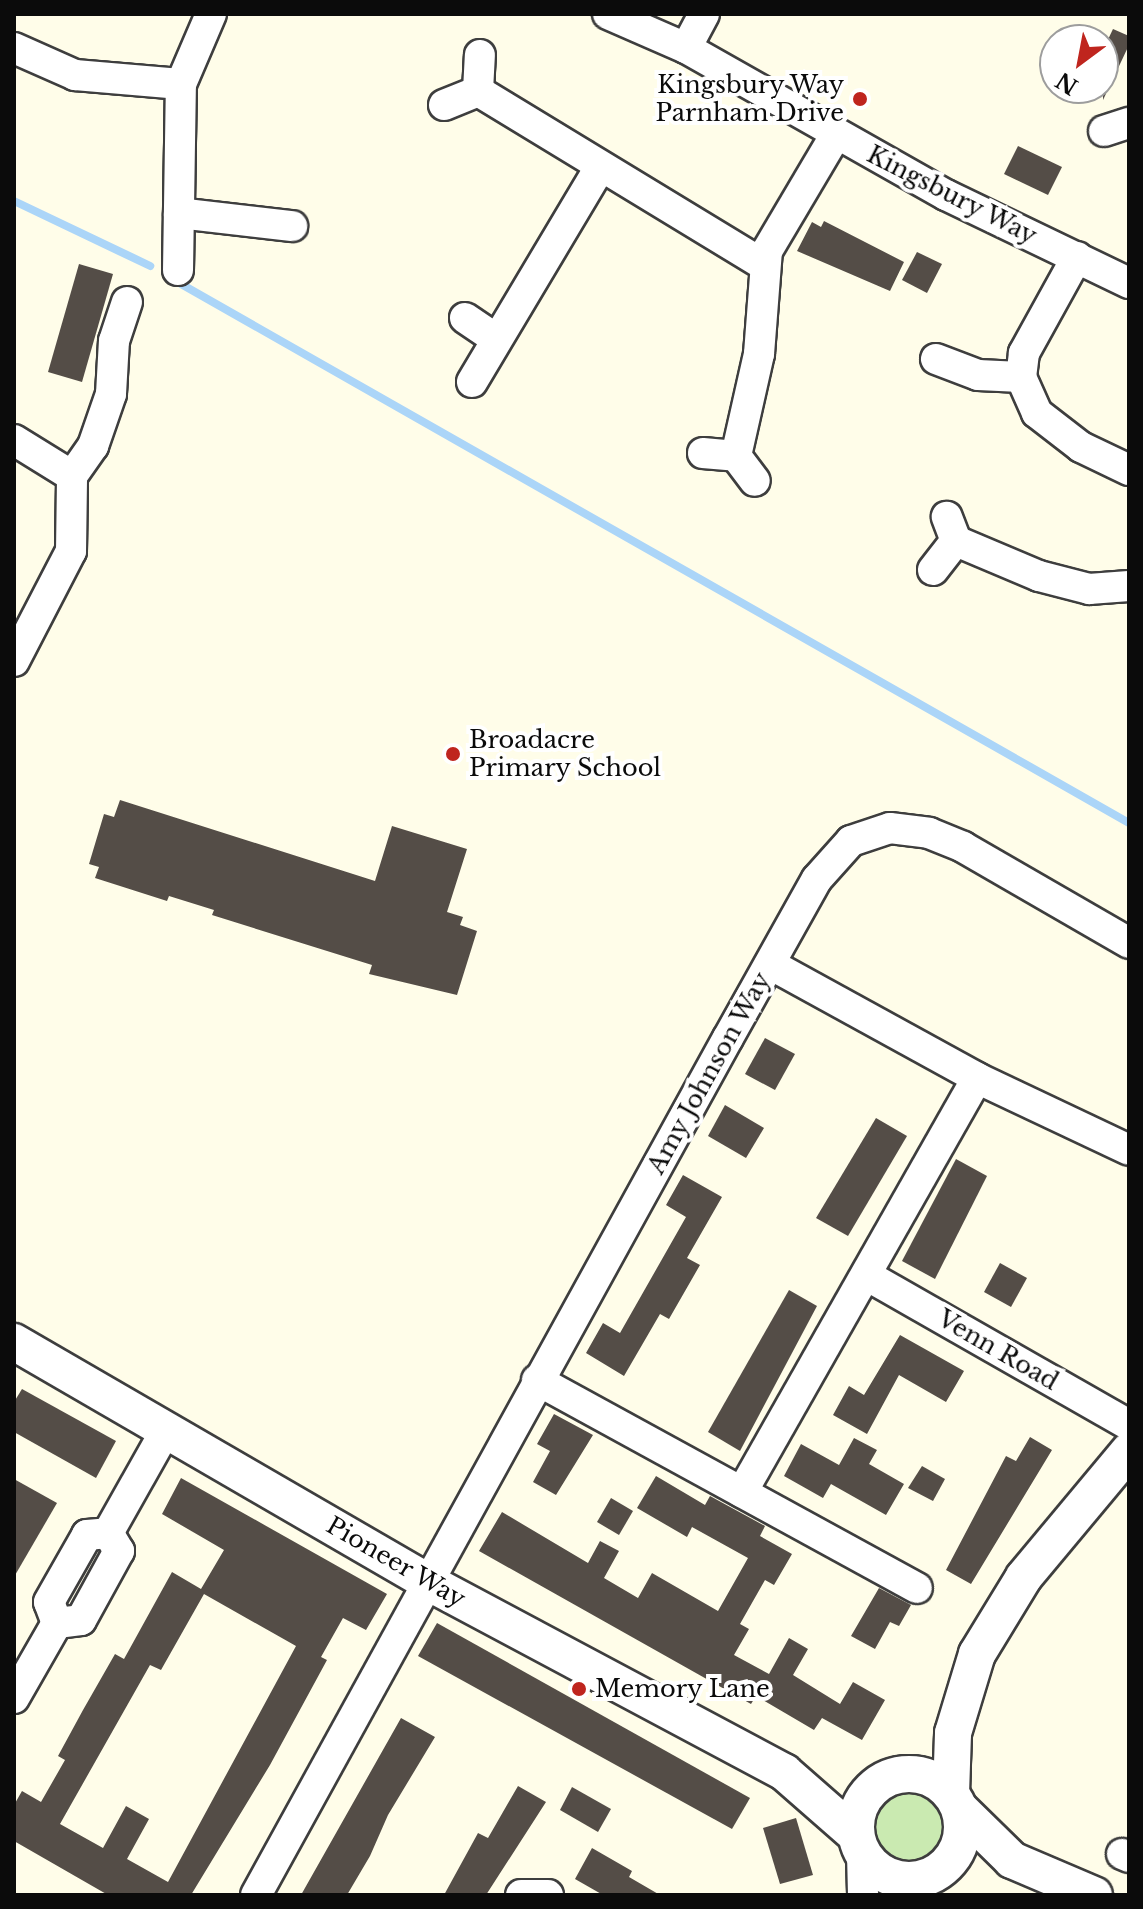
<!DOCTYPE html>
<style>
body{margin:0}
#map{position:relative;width:1143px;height:1909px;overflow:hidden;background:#fffde9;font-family:"Libre Baskerville",serif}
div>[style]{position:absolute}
.green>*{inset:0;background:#caeab1}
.round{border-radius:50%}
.stream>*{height:8px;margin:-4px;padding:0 4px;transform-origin:4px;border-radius:4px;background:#abd5f8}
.building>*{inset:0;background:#544d47}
.roads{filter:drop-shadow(2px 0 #3e3e3e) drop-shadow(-2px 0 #3e3e3e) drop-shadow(0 2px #3e3e3e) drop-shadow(0 -2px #3e3e3e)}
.minor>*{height:30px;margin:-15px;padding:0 15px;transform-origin:15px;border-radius:15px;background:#fff}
.tertiary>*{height:36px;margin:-18px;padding:0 18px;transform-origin:18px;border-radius:18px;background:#fff}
.tertiary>.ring{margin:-18px;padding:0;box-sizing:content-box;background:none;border:36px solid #fff;border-radius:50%}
.dots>*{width:22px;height:22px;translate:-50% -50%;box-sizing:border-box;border:4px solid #fff;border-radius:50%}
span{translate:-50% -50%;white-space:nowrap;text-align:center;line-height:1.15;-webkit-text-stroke:8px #fff;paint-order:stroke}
.poi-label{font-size:24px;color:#0b0b0b}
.right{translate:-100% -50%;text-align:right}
.left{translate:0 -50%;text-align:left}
.street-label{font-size:24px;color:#0b0b0b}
.frame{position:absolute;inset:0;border:16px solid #0b0b0b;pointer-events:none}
.north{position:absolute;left:1039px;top:24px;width:80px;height:80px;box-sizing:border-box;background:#fff;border:2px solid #9d9d9d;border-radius:50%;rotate:212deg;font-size:22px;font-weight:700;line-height:32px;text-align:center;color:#0b0b0b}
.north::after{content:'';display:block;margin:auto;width:28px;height:36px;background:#bf251e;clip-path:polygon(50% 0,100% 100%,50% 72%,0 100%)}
</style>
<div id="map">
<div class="green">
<i class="round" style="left:871px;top:1786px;width:78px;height:78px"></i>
</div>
<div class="stream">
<i style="left:14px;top:201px;width:151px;rotate:25.5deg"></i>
<i style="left:181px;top:284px;width:1091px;rotate:29.62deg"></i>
</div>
<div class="building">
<i style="clip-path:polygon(1113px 29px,1129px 36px,1129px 45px,1103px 100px,1103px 50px)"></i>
<i style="clip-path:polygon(1018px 146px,1062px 167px,1048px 195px,1004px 174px)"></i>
<i style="clip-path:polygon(824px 221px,904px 262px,890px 291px,797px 251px,812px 222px,821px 227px)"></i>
<i style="clip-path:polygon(917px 252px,942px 264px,927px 293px,902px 280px)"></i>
<i style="clip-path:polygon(79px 264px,113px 274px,82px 382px,48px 372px)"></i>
<i style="clip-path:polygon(120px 800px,375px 881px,392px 826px,467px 849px,447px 912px,463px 917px,460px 925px,477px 931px,457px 995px,369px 974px,372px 965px,212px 915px,214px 910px,169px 896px,167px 901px,95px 878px,99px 867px,89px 864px,104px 814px,114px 817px)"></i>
<i style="clip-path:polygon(765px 1038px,795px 1054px,775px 1090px,745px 1074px)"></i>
<i style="clip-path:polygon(725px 1105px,764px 1128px,746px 1158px,708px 1136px)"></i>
<i style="clip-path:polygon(876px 1118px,907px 1136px,848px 1236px,816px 1218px)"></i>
<i style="clip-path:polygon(956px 1159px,987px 1176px,935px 1279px,902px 1261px)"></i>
<i style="clip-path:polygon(683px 1175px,722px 1197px,687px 1258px,700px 1265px,669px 1319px,660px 1314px,624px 1376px,586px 1353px,603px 1323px,620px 1333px,686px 1217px,666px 1205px)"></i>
<i style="clip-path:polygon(1000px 1263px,1027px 1278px,1011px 1307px,984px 1292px)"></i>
<i style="clip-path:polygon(789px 1290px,817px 1306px,740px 1451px,708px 1432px)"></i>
<i style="clip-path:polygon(900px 1335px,964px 1371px,946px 1402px,899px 1375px,867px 1434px,833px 1415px,849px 1386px,864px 1395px)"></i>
<i style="clip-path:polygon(22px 1389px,116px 1441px,96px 1478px,14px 1432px,14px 1402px)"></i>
<i style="clip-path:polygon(554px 1414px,593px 1435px,556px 1495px,533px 1482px,550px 1451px,537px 1444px)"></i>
<i style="clip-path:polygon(1030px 1437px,1052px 1450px,971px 1584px,946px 1570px,1006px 1456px,1016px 1461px)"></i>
<i style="clip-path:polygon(854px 1438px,877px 1450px,869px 1464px,904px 1484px,886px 1515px,831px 1484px,823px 1498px,784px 1476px,801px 1444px,839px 1465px)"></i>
<i style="clip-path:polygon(922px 1466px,945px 1479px,933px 1501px,908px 1488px)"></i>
<i style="clip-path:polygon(656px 1476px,705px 1505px,710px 1496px,765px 1526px,760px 1536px,792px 1554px,774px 1585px,765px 1580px,740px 1624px,749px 1629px,734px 1655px,769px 1674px,789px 1638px,808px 1649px,793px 1675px,840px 1704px,853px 1682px,885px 1700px,862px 1740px,822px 1718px,814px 1730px,756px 1696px,751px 1704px,479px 1551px,502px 1512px,588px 1563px,600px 1541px,619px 1551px,604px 1578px,638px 1598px,652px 1573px,718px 1611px,748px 1558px,692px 1527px,687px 1537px,637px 1508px)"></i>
<i style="clip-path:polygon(evenodd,181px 1478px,387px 1594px,366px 1630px,343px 1618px,321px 1657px,327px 1660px,270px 1765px,191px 1895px,108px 1895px,14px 1841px,14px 1805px,22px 1791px,41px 1802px,65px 1760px,58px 1756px,83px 1710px,115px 1654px,124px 1659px,172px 1572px,201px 1589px,224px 1550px,162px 1514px,181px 1478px,204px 1594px,296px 1646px,168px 1882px,127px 1859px,149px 1819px,126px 1806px,103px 1848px,60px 1824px,150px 1665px,161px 1670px,204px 1594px)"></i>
<i style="clip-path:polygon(14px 1479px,57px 1503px,14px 1577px)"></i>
<i style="clip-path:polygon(611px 1498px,633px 1511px,619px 1535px,597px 1522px)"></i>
<i style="clip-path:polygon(879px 1588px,911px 1605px,899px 1626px,890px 1622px,875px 1649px,851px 1636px)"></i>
<i style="clip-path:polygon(437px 1623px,750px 1798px,732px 1829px,418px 1656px)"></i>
<i style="clip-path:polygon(401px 1718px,435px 1737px,388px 1815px,370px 1856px,347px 1895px,301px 1895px)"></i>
<i style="clip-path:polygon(518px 1786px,546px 1802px,486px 1895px,444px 1895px,478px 1833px,488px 1838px)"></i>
<i style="clip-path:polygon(572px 1787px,611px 1809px,598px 1832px,560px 1810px)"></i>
<i style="clip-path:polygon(796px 1818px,813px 1875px,780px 1884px,763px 1828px)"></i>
<i style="clip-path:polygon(592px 1848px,632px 1871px,629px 1877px,660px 1895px,603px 1895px,575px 1879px)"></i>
</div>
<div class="roads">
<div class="minor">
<i style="left:608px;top:14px;width:85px;rotate:23.6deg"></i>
<i style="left:686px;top:48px;width:299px;rotate:29.5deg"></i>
<i style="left:946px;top:195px;width:203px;rotate:25.7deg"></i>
<i style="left:14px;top:48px;width:67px;rotate:23.9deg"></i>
<i style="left:75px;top:75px;width:106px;rotate:4.9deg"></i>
<i style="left:686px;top:48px;width:38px;rotate:-62deg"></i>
<i style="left:478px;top:91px;width:333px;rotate:31.3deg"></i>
<i style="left:444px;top:105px;width:37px;rotate:-22deg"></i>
<i style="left:478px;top:91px;width:36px;rotate:-87deg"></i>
<i style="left:1104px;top:131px;width:26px;rotate:-18deg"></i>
<i style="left:179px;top:213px;width:114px;rotate:6.6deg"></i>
<i style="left:1077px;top:257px;width:110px;rotate:118.9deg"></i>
<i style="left:1024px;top:353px;width:24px;rotate:97deg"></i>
<i style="left:1021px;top:377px;width:39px;rotate:66deg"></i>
<i style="left:1037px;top:413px;width:56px;rotate:37.7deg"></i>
<i style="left:1081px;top:447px;width:53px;rotate:25.6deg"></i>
<i style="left:178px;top:270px;width:186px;rotate:-89.1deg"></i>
<i style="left:181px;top:84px;width:76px;rotate:-66.8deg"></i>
<i style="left:465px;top:318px;width:37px;rotate:34deg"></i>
<i style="left:936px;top:359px;width:45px;rotate:20.9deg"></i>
<i style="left:978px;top:375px;width:43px;rotate:2.7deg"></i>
<i style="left:472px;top:382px;width:250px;rotate:-59.2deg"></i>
<i style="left:14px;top:440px;width:68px;rotate:31.8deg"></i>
<i style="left:703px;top:453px;width:33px;rotate:5deg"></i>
<i style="left:736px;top:456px;width:31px;rotate:53deg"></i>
<i style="left:736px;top:456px;width:105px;rotate:-77.3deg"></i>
<i style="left:759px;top:354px;width:103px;rotate:-85.6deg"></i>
<i style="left:767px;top:251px;width:134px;rotate:-59.4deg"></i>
<i style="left:956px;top:541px;width:90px;rotate:22.9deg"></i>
<i style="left:1039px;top:576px;width:52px;rotate:14.6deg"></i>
<i style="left:1089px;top:589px;width:40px;rotate:-4.3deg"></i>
<i style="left:933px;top:570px;width:37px;rotate:-52deg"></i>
<i style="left:956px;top:541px;width:26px;rotate:-111deg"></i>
<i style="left:14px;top:661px;width:124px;rotate:-62.6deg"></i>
<i style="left:71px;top:551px;width:75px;rotate:-89.2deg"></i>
<i style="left:72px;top:476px;width:37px;rotate:-55deg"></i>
<i style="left:93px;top:446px;width:55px;rotate:-70.9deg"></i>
<i style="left:111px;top:394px;width:53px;rotate:-86.8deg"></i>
<i style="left:114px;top:341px;width:41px;rotate:-71.6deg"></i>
<i style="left:770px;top:964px;width:236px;rotate:28.8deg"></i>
<i style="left:977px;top:1078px;width:168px;rotate:25.3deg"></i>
<i style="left:866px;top:1275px;width:303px;rotate:29.7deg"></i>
<i style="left:537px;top:1380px;width:433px;rotate:28.7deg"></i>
<i style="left:742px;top:1492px;width:476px;rotate:-60.4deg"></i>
<i style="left:108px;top:1533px;width:118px;rotate:-60.6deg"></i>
<i style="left:57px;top:1623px;width:24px;rotate:-7deg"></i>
<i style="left:81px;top:1620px;width:79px;rotate:-61.2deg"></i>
<i style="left:119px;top:1551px;width:21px;rotate:-121deg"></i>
<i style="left:14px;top:1698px;width:86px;rotate:-60.2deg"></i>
<i style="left:57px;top:1623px;width:22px;rotate:-111deg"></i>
<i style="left:49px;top:1602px;width:77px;rotate:-60.4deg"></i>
<i style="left:87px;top:1535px;width:21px;rotate:-5deg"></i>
<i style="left:862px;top:1853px;width:42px;rotate:88.6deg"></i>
<i style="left:1122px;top:1854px;width:8px;rotate:23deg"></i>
<i style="left:256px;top:1895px;width:978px;rotate:-61.16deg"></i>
<i style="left:728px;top:1038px;width:182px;rotate:-60.8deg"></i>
<i style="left:817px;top:879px;width:51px;rotate:-48.2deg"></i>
<i style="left:851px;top:841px;width:41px;rotate:-18.4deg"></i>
<i style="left:890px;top:828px;width:39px;rotate:7deg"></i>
<i style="left:929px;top:833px;width:37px;rotate:22deg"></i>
<i style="left:963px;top:847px;width:192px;rotate:30deg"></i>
<i style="left:521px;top:1895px;width:27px"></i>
<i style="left:906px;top:1895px;width:25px;rotate:-42deg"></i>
</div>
<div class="tertiary">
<i style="left:14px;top:1342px;width:476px;rotate:30.1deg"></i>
<i style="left:426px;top:1581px;width:406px;rotate:28.1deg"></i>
<i style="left:784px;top:1772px;width:96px;rotate:41.2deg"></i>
<i class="ring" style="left:856px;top:1774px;width:70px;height:70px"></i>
<i style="left:951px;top:1794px;width:61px;rotate:-88.1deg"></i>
<i style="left:953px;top:1733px;width:83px;rotate:-73.1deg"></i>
<i style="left:977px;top:1654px;width:90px;rotate:-58.6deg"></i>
<i style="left:1024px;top:1577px;width:164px;rotate:-50.2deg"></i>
<i style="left:960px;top:1809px;width:73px;rotate:44.4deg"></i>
<i style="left:1012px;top:1860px;width:89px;rotate:23.1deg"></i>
</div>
</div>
<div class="dots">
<i style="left:860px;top:99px;background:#bf251e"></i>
<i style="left:453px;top:754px;background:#bf251e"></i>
<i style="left:579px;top:1689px;background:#bf251e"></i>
</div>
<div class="poi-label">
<span class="right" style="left:844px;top:99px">Kingsbury Way<br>Parnham Drive</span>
<span class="left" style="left:469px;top:754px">Broadacre<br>Primary School</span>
<span class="left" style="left:595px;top:1689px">Memory Lane</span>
</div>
<div class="street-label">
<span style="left:952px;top:195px;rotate:27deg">Kingsbury Way</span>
<span style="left:709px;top:1073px;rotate:-61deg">Amy Johnson Way</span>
<span style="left:998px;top:1350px;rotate:30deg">Venn Road</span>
<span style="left:396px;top:1562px;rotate:30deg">Pioneer Way</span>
</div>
<div class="frame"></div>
<div class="north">N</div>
</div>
